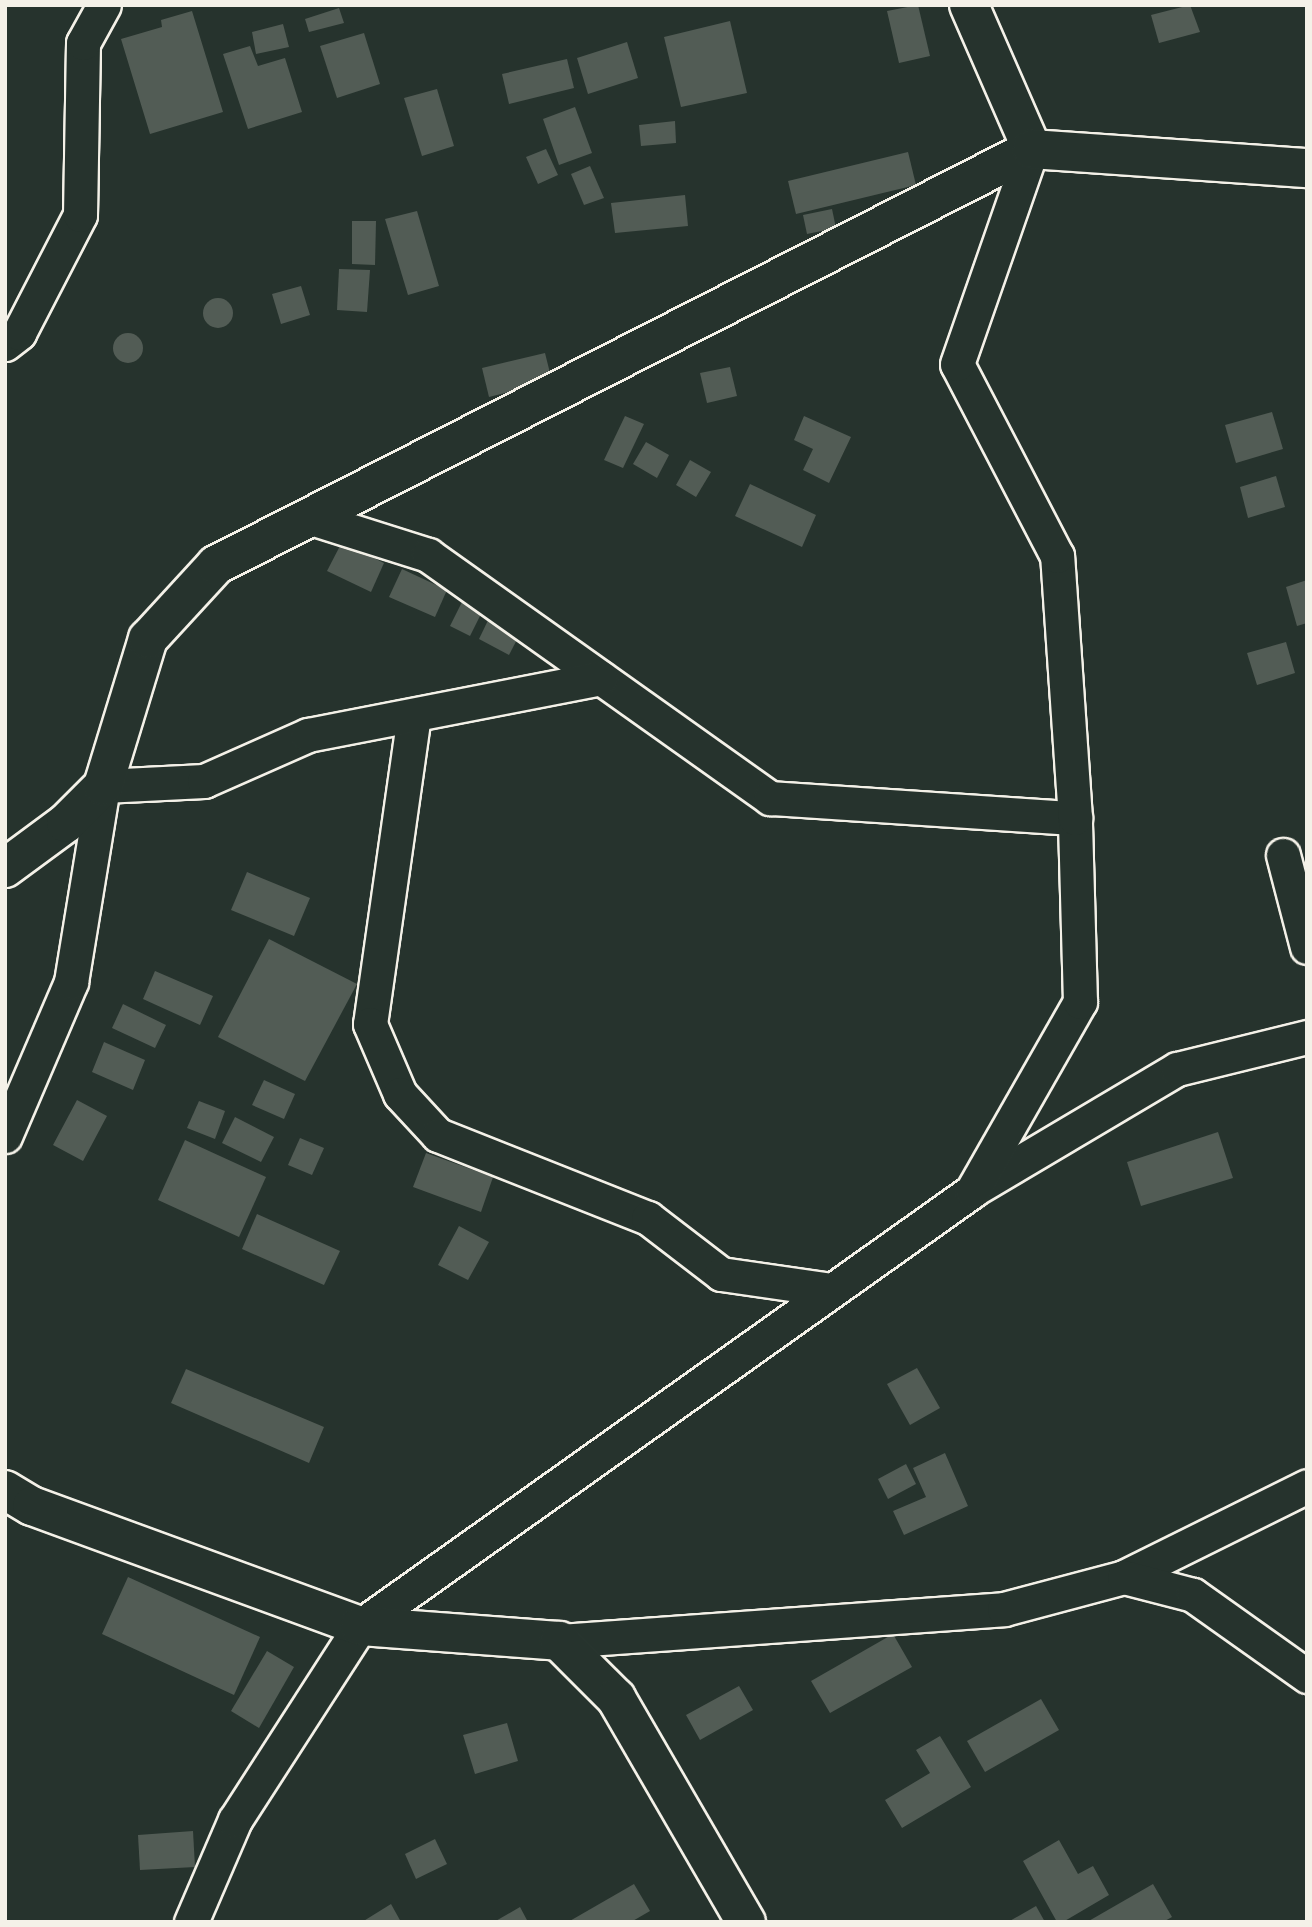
<!DOCTYPE html>
<style>
body{margin:0}
#map{position:relative;width:1312px;height:1927px;overflow:hidden;background:#26332d;font-family:"Indie Flower",sans-serif}
div>[style]{position:absolute}
.building>*{inset:0;background:#525c55}
.round{border-radius:50%}
.roads{filter:drop-shadow(2px 0 #f4f1e8) drop-shadow(-2px 0 #f4f1e8) drop-shadow(0 2px #f4f1e8) drop-shadow(0 -2px #f4f1e8)}
.service>*{height:33px;margin:-16.5px;padding:0 16.5px;transform-origin:16.5px;border-radius:16.5px;background:#26332d}
.minor>*{height:38px;margin:-19px;padding:0 19px;transform-origin:19px;border-radius:19px;background:#26332d}
span{translate:-50% -50%;white-space:nowrap;text-align:center;line-height:1.15;-webkit-text-stroke:6px #26332d;paint-order:stroke}
.frame{position:absolute;inset:0;border:7px solid #f4f1e8;pointer-events:none}
</style>
<div id="map">
<div class="building">
<i style="clip-path:polygon(918px 5px,930px 56px,899px 63px,887px 11px)"></i>
<i style="clip-path:polygon(1190px 5px,1200px 32px,1159px 43px,1151px 15px)"></i>
<i style="clip-path:polygon(339px 8px,344px 23px,309px 32px,305px 19px)"></i>
<i style="clip-path:polygon(192px 11px,223px 112px,150px 134px,121px 39px,162px 27px,161px 20px)"></i>
<i style="clip-path:polygon(730px 21px,747px 93px,681px 107px,664px 37px)"></i>
<i style="clip-path:polygon(283px 24px,289px 47px,256px 54px,252px 32px)"></i>
<i style="clip-path:polygon(364px 33px,380px 84px,337px 98px,320px 46px)"></i>
<i style="clip-path:polygon(627px 42px,638px 78px,588px 94px,577px 58px)"></i>
<i style="clip-path:polygon(250px 46px,258px 66px,285px 58px,302px 112px,248px 129px,223px 54px)"></i>
<i style="clip-path:polygon(567px 59px,574px 88px,509px 104px,502px 74px)"></i>
<i style="clip-path:polygon(437px 89px,454px 146px,422px 156px,404px 98px)"></i>
<i style="clip-path:polygon(575px 107px,592px 153px,559px 165px,543px 119px)"></i>
<i style="clip-path:polygon(675px 121px,676px 143px,641px 146px,639px 125px)"></i>
<i style="clip-path:polygon(546px 149px,558px 175px,538px 184px,526px 157px)"></i>
<i style="clip-path:polygon(908px 152px,916px 185px,796px 214px,788px 181px)"></i>
<i style="clip-path:polygon(590px 166px,604px 198px,584px 205px,571px 174px)"></i>
<i style="clip-path:polygon(685px 195px,688px 226px,615px 233px,611px 203px)"></i>
<i style="clip-path:polygon(832px 209px,836px 228px,807px 234px,803px 215px)"></i>
<i style="clip-path:polygon(417px 211px,439px 286px,408px 295px,385px 219px)"></i>
<i style="clip-path:polygon(352px 221px,376px 221px,375px 265px,352px 264px)"></i>
<i style="clip-path:polygon(339px 269px,370px 270px,367px 312px,337px 310px)"></i>
<i style="clip-path:polygon(301px 286px,310px 315px,281px 324px,272px 294px)"></i>
<i class="round" style="left:203px;top:298px;width:30px;height:30px"></i>
<i class="round" style="left:113px;top:333px;width:30px;height:30px"></i>
<i style="clip-path:polygon(545px 353px,552px 381px,489px 397px,482px 368px)"></i>
<i style="clip-path:polygon(730px 367px,737px 396px,707px 403px,700px 373px)"></i>
<i style="clip-path:polygon(1272px 412px,1283px 449px,1236px 463px,1225px 425px)"></i>
<i style="clip-path:polygon(625px 416px,644px 424px,623px 468px,604px 460px)"></i>
<i style="clip-path:polygon(804px 416px,851px 437px,829px 483px,803px 470px,813px 449px,794px 440px)"></i>
<i style="clip-path:polygon(646px 442px,669px 455px,657px 478px,633px 464px)"></i>
<i style="clip-path:polygon(690px 460px,711px 472px,696px 497px,676px 485px)"></i>
<i style="clip-path:polygon(1276px 476px,1285px 507px,1248px 518px,1240px 487px)"></i>
<i style="clip-path:polygon(750px 484px,816px 515px,802px 547px,735px 516px)"></i>
<i style="clip-path:polygon(342px 542px,384px 563px,371px 592px,327px 571px)"></i>
<i style="clip-path:polygon(402px 569px,447px 590px,435px 617px,389px 597px)"></i>
<i style="clip-path:polygon(1307px 580px,1307px 623px,1297px 626px,1286px 587px)"></i>
<i style="clip-path:polygon(465px 596px,485px 606px,470px 636px,450px 626px)"></i>
<i style="clip-path:polygon(493px 610px,524px 626px,509px 655px,479px 639px)"></i>
<i style="clip-path:polygon(1286px 642px,1295px 673px,1257px 685px,1247px 653px)"></i>
<i style="clip-path:polygon(247px 872px,310px 898px,294px 936px,231px 910px)"></i>
<i style="clip-path:polygon(269px 939px,357px 984px,305px 1081px,218px 1037px)"></i>
<i style="clip-path:polygon(155px 971px,213px 996px,200px 1025px,143px 999px)"></i>
<i style="clip-path:polygon(123px 1004px,166px 1025px,155px 1048px,112px 1028px)"></i>
<i style="clip-path:polygon(104px 1042px,145px 1060px,133px 1090px,92px 1072px)"></i>
<i style="clip-path:polygon(264px 1080px,295px 1094px,284px 1119px,252px 1105px)"></i>
<i style="clip-path:polygon(77px 1100px,107px 1116px,83px 1161px,53px 1145px)"></i>
<i style="clip-path:polygon(199px 1101px,225px 1111px,215px 1139px,187px 1128px)"></i>
<i style="clip-path:polygon(235px 1117px,274px 1137px,261px 1162px,222px 1143px)"></i>
<i style="clip-path:polygon(1218px 1132px,1233px 1178px,1141px 1206px,1127px 1162px)"></i>
<i style="clip-path:polygon(300px 1138px,324px 1148px,312px 1175px,288px 1165px)"></i>
<i style="clip-path:polygon(185px 1140px,266px 1177px,239px 1237px,158px 1200px)"></i>
<i style="clip-path:polygon(426px 1153px,493px 1177px,481px 1212px,413px 1187px)"></i>
<i style="clip-path:polygon(257px 1214px,340px 1251px,324px 1285px,242px 1249px)"></i>
<i style="clip-path:polygon(459px 1226px,489px 1242px,468px 1280px,438px 1265px)"></i>
<i style="clip-path:polygon(917px 1368px,940px 1408px,910px 1425px,887px 1384px)"></i>
<i style="clip-path:polygon(186px 1369px,324px 1427px,309px 1463px,171px 1403px)"></i>
<i style="clip-path:polygon(945px 1453px,968px 1506px,904px 1535px,893px 1511px,926px 1497px,913px 1468px)"></i>
<i style="clip-path:polygon(906px 1464px,916px 1484px,888px 1499px,878px 1479px)"></i>
<i style="clip-path:polygon(128px 1577px,260px 1637px,234px 1695px,102px 1634px)"></i>
<i style="clip-path:polygon(893px 1634px,912px 1667px,830px 1713px,811px 1681px)"></i>
<i style="clip-path:polygon(267px 1651px,294px 1667px,259px 1728px,231px 1711px)"></i>
<i style="clip-path:polygon(739px 1686px,753px 1710px,700px 1740px,686px 1715px)"></i>
<i style="clip-path:polygon(1041px 1699px,1059px 1730px,985px 1772px,967px 1741px)"></i>
<i style="clip-path:polygon(507px 1723px,518px 1761px,475px 1774px,463px 1735px)"></i>
<i style="clip-path:polygon(940px 1736px,971px 1787px,902px 1828px,885px 1800px,930px 1773px,916px 1750px)"></i>
<i style="clip-path:polygon(193px 1831px,195px 1867px,140px 1870px,138px 1835px)"></i>
<i style="clip-path:polygon(435px 1839px,447px 1864px,416px 1879px,405px 1854px)"></i>
<i style="clip-path:polygon(1059px 1840px,1078px 1874px,1093px 1866px,1109px 1895px,1063px 1922px,1057px 1922px,1023px 1861px)"></i>
<i style="clip-path:polygon(634px 1884px,650px 1911px,631px 1922px,568px 1922px)"></i>
<i style="clip-path:polygon(1153px 1884px,1172px 1917px,1163px 1922px,1087px 1922px)"></i>
<i style="clip-path:polygon(391px 1904px,401px 1922px,362px 1922px)"></i>
<i style="clip-path:polygon(1036px 1906px,1045px 1922px,1008px 1922px)"></i>
<i style="clip-path:polygon(520px 1907px,528px 1922px,494px 1922px)"></i>
</div>
<div class="roads">
<div class="service">
<i style="left:5px;top:344px;width:18px;rotate:-38deg"></i>
<i style="left:19px;top:333px;width:133px;rotate:-62.7deg"></i>
<i style="left:80px;top:215px;width:172px;rotate:-89deg"></i>
<i style="left:83px;top:43px;width:43px;rotate:-61.1deg"></i>
<i style="left:311px;top:518px;width:123px;rotate:17.5deg"></i>
<i style="left:428px;top:555px;width:420px;rotate:35.4deg"></i>
<i style="left:770px;top:798px;width:306px;rotate:3.8deg"></i>
<i style="left:414px;top:715px;width:312px;rotate:98.1deg"></i>
<i style="left:370px;top:1024px;width:76px;rotate:66.8deg"></i>
<i style="left:400px;top:1094px;width:56px;rotate:47.2deg"></i>
<i style="left:438px;top:1135px;width:226px;rotate:21.6deg"></i>
<i style="left:648px;top:1218px;width:92px;rotate:37.5deg"></i>
<i style="left:721px;top:1274px;width:112px;rotate:8.2deg"></i>
<i style="left:1283px;top:855px;width:95px;rotate:75.4deg"></i>
<i style="left:5px;top:1136px;width:168px;rotate:-66.8deg"></i>
<i style="left:71px;top:982px;width:199px;rotate:-80.7deg"></i>
<i style="left:103px;top:786px;width:101px;rotate:-2.8deg"></i>
<i style="left:204px;top:781px;width:114px;rotate:-23.9deg"></i>
<i style="left:308px;top:735px;width:298px;rotate:-11deg"></i>
<i style="left:973px;top:1190px;width:237px;rotate:-30.7deg"></i>
<i style="left:1177px;top:1069px;width:134px;rotate:-13.8deg"></i>
<i style="left:1124px;top:1577px;width:204px;rotate:-26.4deg"></i>
<i style="left:559px;top:1641px;width:446px;rotate:-4.1deg"></i>
<i style="left:1004px;top:1609px;width:124px;rotate:-14.9deg"></i>
<i style="left:1124px;top:1577px;width:71px;rotate:14.6deg"></i>
<i style="left:1193px;top:1595px;width:140px;rotate:35.4deg"></i>
<i style="left:191px;top:1922px;width:111px;rotate:-66.7deg"></i>
<i style="left:235px;top:1820px;width:231px;rotate:-57.2deg"></i>
<i style="left:360px;top:1626px;width:751px;rotate:-35.4deg"></i>
<i style="left:972px;top:1191px;width:218px;rotate:-60.3deg"></i>
<i style="left:1080px;top:1002px;width:184px;rotate:-91.6deg"></i>
<i style="left:1075px;top:818px;width:263px;rotate:-93.9deg"></i>
<i style="left:1057px;top:556px;width:216px;rotate:-117.5deg"></i>
<i style="left:957px;top:364px;width:228px;rotate:-70.8deg"></i>
</div>
<div class="minor">
<i style="left:969px;top:5px;width:157px;rotate:66.4deg"></i>
<i style="left:5px;top:868px;width:76px;rotate:-36.4deg"></i>
<i style="left:66px;top:823px;width:52px;rotate:-45deg"></i>
<i style="left:103px;top:786px;width:154px;rotate:-73deg"></i>
<i style="left:148px;top:639px;width:100px;rotate:-47.4deg"></i>
<i style="left:216px;top:565px;width:916px;rotate:-27.01deg"></i>
<i style="left:1032px;top:149px;width:276px;rotate:4deg"></i>
<i style="left:5px;top:1490px;width:31px;rotate:31deg"></i>
<i style="left:32px;top:1506px;width:349px;rotate:20.1deg"></i>
<i style="left:360px;top:1626px;width:200px;rotate:4.3deg"></i>
<i style="left:559px;top:1641px;width:81px;rotate:45deg"></i>
<i style="left:616px;top:1698px;width:259px;rotate:59.9deg"></i>
</div>
</div>
<div class="frame"></div>
</div>
